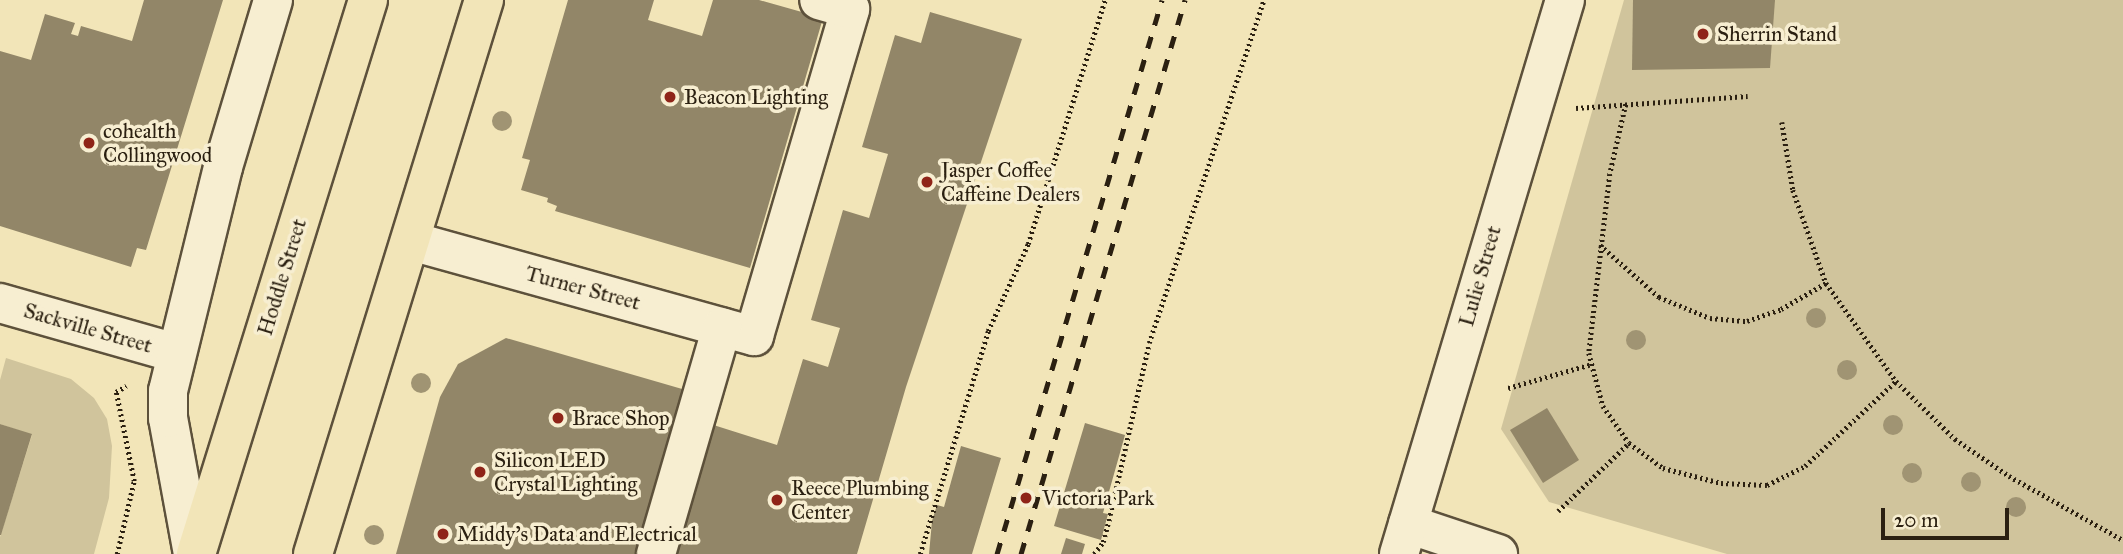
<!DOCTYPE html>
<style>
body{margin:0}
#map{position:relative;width:2123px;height:554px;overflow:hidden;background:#f2e5b8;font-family:"IM FELL Great Primer",serif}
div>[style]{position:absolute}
.green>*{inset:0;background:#d0c49c}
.building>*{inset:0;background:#928668}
.path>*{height:4.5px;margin-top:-2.25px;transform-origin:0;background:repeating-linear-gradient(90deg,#2b2011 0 2px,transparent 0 5.5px)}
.roads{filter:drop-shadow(2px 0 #5d513b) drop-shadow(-2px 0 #5d513b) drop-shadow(0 2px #5d513b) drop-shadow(0 -2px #5d513b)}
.minor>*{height:38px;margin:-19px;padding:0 19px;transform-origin:19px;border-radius:19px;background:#f7eed1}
.highway>*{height:38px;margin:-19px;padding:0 19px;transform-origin:19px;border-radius:19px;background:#f2e5b8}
.rail>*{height:5px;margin-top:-2.5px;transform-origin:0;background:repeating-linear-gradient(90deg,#2b2011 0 12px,transparent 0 24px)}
.trees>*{width:20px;height:20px;margin:-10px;border-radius:50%;background:#a09473}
.dots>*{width:19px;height:19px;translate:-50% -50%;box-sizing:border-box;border:4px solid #f7eed1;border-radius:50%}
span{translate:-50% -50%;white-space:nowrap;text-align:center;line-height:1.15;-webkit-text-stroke:7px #f7eed1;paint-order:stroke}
.poi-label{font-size:21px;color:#2b2011}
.left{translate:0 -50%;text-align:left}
.street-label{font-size:21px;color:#2b2011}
.scale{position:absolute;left:1881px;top:508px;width:128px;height:32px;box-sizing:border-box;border:4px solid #2b2011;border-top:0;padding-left:9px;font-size:21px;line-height:24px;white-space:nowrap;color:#2b2011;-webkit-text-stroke:5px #f7eed1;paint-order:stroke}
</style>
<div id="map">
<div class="green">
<i style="clip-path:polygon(1624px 0,2123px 0,2123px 554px,1727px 554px,1549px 502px,1501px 429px)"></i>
<i style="clip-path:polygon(6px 358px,71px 379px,94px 398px,107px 419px,112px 446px,109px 498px,94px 554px,0 554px,0 537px,32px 435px,0 424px,0 380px)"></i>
</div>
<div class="building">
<i style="clip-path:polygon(144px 0,223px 0,146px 250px,137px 248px,131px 267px,0 226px,0 51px,31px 60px,45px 14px,75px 23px,71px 34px,78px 36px,81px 26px,132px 41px)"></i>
<i style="clip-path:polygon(568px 0,654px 0,648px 20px,702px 36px,713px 0,759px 0,823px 18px,750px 268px,555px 211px,557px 206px,547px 202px,548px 198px,521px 190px,530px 160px,522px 158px)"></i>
<i style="clip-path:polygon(1633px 0,1775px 0,1770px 68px,1632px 70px)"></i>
<i style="clip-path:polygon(930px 12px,1022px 39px,906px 387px,857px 554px,664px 554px,704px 422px,777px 445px,803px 359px,828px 367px,840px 328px,811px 320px,843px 210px,869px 218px,888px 154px,862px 147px,895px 35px,921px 43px)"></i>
<i style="clip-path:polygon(506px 338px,689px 391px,641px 554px,396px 554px,440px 397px,458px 364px)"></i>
<i style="clip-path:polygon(1547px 408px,1579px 460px,1543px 483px,1510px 430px)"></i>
<i style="clip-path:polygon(1085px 423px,1125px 435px,1103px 513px,1108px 514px,1101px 540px,1054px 526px)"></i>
<i style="clip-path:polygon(0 424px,32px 434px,1px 535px,0 535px)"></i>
<i style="clip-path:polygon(961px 446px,1001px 458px,972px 554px,929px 554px,932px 521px,937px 505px,944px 507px)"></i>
<i style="clip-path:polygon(1066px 538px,1085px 544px,1082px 554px,1061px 554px)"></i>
</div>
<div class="path">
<i style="left:1626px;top:104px;width:72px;rotate:102.9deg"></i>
<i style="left:1610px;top:174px;width:180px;rotate:96.7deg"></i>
<i style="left:1589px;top:353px;width:55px;rotate:75.2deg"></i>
<i style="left:1603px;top:406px;width:45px;rotate:54.9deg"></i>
<i style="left:1629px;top:443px;width:42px;rotate:36.3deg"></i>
<i style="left:1663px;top:468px;width:60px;rotate:14.5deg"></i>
<i style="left:1721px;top:483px;width:46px;rotate:2.5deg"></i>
<i style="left:1767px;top:485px;width:42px;rotate:-26.6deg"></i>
<i style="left:1805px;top:466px;width:125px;rotate:-43deg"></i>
<i style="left:1576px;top:108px;width:172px;rotate:-4deg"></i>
<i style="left:1782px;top:122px;width:69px;rotate:80.8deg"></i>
<i style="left:1793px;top:190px;width:99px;rotate:70.5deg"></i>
<i style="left:1826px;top:283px;width:120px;rotate:54.5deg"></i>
<i style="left:1896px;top:381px;width:83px;rotate:44.5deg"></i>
<i style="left:1955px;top:439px;width:65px;rotate:34.4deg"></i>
<i style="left:2009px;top:476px;width:131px;rotate:29.3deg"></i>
<i style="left:1600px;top:245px;width:79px;rotate:41.4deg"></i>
<i style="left:1659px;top:297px;width:55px;rotate:22.4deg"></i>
<i style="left:1710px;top:318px;width:37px;rotate:5deg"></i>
<i style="left:1747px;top:321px;width:36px;rotate:-19deg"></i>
<i style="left:1781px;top:309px;width:52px;rotate:-30deg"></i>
<i style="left:1508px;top:388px;width:87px;rotate:-15.9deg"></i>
<i style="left:1558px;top:511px;width:98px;rotate:-43.8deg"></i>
<i style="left:117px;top:554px;width:75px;rotate:-76.9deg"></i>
<i style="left:134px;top:481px;width:91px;rotate:-101.4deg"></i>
<i style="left:116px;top:392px;width:12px;rotate:-31deg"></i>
<i style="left:920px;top:554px;width:233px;rotate:-73deg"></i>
<i style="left:988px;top:331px;width:96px;rotate:-65.3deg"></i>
<i style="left:1028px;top:244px;width:256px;rotate:-72.5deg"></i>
<i style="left:1094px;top:554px;width:15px;rotate:-53deg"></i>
<i style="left:1103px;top:542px;width:28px;rotate:-75deg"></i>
<i style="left:1110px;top:515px;width:176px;rotate:-77.2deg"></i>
<i style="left:1149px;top:343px;width:362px;rotate:-71.5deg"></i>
</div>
<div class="roads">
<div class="minor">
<i style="left:411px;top:241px;width:356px;rotate:15.5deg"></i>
<i style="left:754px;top:336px;width:341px;rotate:-73.6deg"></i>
<i style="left:850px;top:9px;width:32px;rotate:-164deg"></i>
<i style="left:0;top:303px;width:182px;rotate:15.9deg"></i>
<i style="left:1408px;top:524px;width:95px;rotate:18.4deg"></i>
<i style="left:193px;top:554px;width:138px;rotate:-100.4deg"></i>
<i style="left:168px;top:418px;width:27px;rotate:-90deg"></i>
<i style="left:168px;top:391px;width:231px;rotate:-76.2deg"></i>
<i style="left:223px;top:167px;width:174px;rotate:-73.3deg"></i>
<i style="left:656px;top:554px;width:236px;rotate:-73.8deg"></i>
<i style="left:1399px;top:554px;width:578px;rotate:-73.32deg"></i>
</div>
<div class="highway">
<i style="left:196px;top:554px;width:580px;rotate:-72.75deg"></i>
<i style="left:313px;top:554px;width:580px;rotate:-72.85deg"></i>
</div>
</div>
<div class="rail">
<i style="left:997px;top:554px;width:578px;rotate:-73.41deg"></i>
<i style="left:1021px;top:554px;width:578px;rotate:-73.51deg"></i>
</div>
<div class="trees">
<i style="left:502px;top:121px"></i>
<i style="left:1816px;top:318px"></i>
<i style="left:1636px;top:340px"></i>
<i style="left:1847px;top:370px"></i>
<i style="left:421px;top:383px"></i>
<i style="left:1893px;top:425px"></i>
<i style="left:1912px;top:473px"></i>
<i style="left:1971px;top:482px"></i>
<i style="left:2016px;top:507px"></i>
<i style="left:374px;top:535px"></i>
</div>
<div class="dots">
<i style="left:1703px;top:34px;background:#8f2418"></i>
<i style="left:670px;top:97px;background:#8f2418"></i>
<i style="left:89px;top:143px;background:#8f2418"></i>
<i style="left:927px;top:182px;background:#8f2418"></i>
<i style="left:558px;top:418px;background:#8f2418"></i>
<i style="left:480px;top:472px;background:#8f2418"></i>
<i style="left:1026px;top:498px;background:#8f2418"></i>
<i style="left:777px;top:500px;background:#8f2418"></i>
<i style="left:443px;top:534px;background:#8f2418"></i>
</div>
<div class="poi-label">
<span class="left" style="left:1717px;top:34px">Sherrin Stand</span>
<span class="left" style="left:684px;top:97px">Beacon Lighting</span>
<span class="left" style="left:103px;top:143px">cohealth<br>Collingwood</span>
<span class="left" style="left:941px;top:182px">Jasper Coffee<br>Caffeine Dealers</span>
<span class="left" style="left:572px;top:418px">Brace Shop</span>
<span class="left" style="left:494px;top:472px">Silicon LED<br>Crystal Lighting</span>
<span class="left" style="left:791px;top:500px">Reece Plumbing<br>Center</span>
<span class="left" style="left:1042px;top:498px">Victoria Park</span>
<span class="left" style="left:457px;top:534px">Middy's Data and Electrical</span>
</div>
<div class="street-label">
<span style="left:1480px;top:276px;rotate:-74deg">Lulie Street</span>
<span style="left:282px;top:277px;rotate:-73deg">Hoddle Street</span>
<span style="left:583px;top:288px;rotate:15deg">Turner Street</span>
<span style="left:88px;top:328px;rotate:16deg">Sackville Street</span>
</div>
<div class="scale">20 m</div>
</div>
